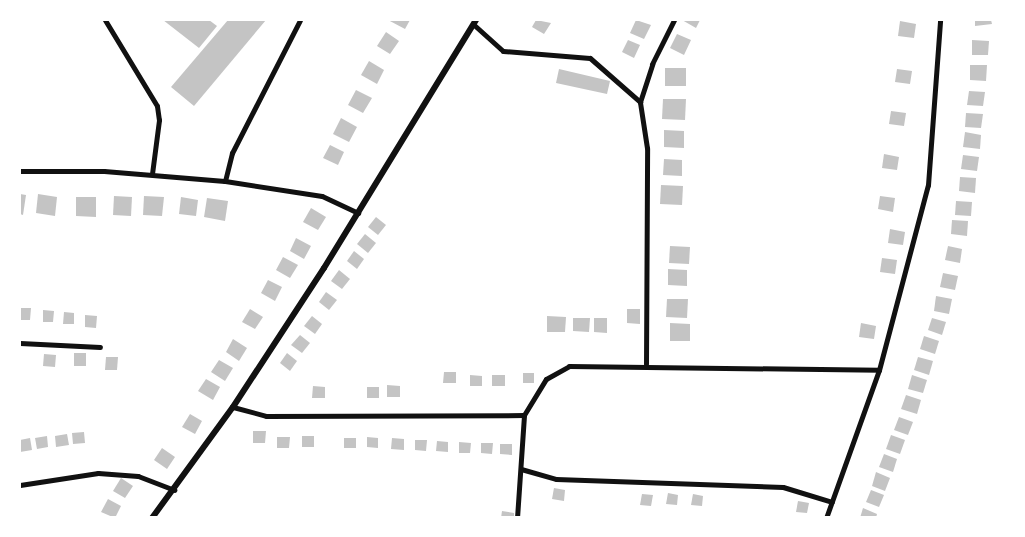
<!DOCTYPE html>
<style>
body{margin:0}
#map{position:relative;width:1025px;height:537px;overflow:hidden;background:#fff;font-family:Montserrat,sans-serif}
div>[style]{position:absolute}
.building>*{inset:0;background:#c4c4c4}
.minor>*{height:5px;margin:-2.5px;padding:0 2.5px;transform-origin:2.5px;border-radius:2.5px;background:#111}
.tertiary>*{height:6px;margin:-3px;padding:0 3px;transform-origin:3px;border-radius:3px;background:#111}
span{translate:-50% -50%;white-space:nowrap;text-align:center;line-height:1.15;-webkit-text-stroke:6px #fff;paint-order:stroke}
.frame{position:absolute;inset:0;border:21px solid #fff;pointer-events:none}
</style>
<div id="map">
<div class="building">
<i style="clip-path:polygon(163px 20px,209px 20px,217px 26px,199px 48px)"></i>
<i style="clip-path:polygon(228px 20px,266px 20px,194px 106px,171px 87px)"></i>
<i style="clip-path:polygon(388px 20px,410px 20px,405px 29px)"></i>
<i style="clip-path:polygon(536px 20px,551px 23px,544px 34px,532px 27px)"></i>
<i style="clip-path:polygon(636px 20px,651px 25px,644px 39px,630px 33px)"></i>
<i style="clip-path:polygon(682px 20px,700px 20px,696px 28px)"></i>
<i style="clip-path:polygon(975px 20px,991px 20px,992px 24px,975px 26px)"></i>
<i style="clip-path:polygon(900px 21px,916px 24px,914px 38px,898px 36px)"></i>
<i style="clip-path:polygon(386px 32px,399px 41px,390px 54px,377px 46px)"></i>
<i style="clip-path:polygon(677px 34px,691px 40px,684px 55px,670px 48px)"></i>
<i style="clip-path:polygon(628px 40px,640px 45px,634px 58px,622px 52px)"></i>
<i style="clip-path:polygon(972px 40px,989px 41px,988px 55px,972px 55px)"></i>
<i style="clip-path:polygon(369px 61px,384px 70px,377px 84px,361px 75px)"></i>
<i style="clip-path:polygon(970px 65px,987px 65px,986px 81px,970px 80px)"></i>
<i style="clip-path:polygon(665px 68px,686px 68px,686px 86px,665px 86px)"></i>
<i style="clip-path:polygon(559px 69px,610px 81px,607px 94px,556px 83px)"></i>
<i style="clip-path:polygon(897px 69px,912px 71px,910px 84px,895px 82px)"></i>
<i style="clip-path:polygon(356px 90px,372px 98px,363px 113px,348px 105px)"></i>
<i style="clip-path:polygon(969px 91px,985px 92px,983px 106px,967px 105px)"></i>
<i style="clip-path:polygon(663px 99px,686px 99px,685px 120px,662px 119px)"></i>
<i style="clip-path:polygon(891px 111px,906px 113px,904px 126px,889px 124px)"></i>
<i style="clip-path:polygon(966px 113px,983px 114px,981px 128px,965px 127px)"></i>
<i style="clip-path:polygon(341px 118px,357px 127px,349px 142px,333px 134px)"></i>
<i style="clip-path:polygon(664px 130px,684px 131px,684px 148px,664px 147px)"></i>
<i style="clip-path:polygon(965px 132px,981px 135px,980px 149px,963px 147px)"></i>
<i style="clip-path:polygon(330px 145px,344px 152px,338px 165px,323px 158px)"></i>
<i style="clip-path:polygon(884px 154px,899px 157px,897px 170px,882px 168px)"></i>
<i style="clip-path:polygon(963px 155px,979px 157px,977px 171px,961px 169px)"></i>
<i style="clip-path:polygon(664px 159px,682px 160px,682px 176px,663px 175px)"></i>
<i style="clip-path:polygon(960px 177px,976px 178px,975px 193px,959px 191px)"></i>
<i style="clip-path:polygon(661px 185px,683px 186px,682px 205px,660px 204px)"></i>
<i style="clip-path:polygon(20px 194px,26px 195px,23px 215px,20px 214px)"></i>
<i style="clip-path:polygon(38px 194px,57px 197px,55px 216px,36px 213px)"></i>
<i style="clip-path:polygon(114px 196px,132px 197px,131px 216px,113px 215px)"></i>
<i style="clip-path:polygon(144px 196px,164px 197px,162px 216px,143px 215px)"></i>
<i style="clip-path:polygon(880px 196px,895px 198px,893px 212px,878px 209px)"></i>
<i style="clip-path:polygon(76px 197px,96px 197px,96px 217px,76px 216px)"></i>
<i style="clip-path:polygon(181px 197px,198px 200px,196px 216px,179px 214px)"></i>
<i style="clip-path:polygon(207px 198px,228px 201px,225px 221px,204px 217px)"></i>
<i style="clip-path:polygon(956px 201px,972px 202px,971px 216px,955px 215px)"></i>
<i style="clip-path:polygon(311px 208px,326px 217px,318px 230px,303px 222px)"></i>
<i style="clip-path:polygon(376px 217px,386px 225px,378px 235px,368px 227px)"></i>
<i style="clip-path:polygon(952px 220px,968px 221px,967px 236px,951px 234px)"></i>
<i style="clip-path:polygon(890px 229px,905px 232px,903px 245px,888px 243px)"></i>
<i style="clip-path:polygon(365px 234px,376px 243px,368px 253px,357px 244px)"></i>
<i style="clip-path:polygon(296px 238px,311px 246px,304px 259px,290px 251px)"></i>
<i style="clip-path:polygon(670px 246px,690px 247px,689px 264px,669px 263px)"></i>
<i style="clip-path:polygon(948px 246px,962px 249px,960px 263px,945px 260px)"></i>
<i style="clip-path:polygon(354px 251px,364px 259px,357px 269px,347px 261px)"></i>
<i style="clip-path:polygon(283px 257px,298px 265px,290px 278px,276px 270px)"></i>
<i style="clip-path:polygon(882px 258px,897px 260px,895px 274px,880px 272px)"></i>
<i style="clip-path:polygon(668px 269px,687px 270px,687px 286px,668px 285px)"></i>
<i style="clip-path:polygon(339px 270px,350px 279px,342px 289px,331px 281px)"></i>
<i style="clip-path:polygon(943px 273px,958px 276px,955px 290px,940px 287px)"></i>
<i style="clip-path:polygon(268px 280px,282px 287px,275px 301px,261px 293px)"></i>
<i style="clip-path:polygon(326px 292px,337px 300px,329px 310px,319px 302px)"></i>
<i style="clip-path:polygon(936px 296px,952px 299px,949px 314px,934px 311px)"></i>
<i style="clip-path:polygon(667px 299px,688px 299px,687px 318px,666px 317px)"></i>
<i style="clip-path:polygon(20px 308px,31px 308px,30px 320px,20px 320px)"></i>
<i style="clip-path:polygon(250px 309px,263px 317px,255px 329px,242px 322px)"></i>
<i style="clip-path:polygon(627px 309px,640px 309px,640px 324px,627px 323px)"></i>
<i style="clip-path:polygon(43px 310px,54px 311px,53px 322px,43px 322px)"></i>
<i style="clip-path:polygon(64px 312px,74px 313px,74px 324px,63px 324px)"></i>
<i style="clip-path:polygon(85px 315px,97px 316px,96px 328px,85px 327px)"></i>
<i style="clip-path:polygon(312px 316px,322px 324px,315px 334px,304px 326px)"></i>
<i style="clip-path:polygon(547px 316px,566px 317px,565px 332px,547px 332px)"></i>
<i style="clip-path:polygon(573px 318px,590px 318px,589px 332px,573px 331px)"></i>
<i style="clip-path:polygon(594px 318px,607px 318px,607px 333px,594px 332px)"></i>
<i style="clip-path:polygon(932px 318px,946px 322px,942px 335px,928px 330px)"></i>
<i style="clip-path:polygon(670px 323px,690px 324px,690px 341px,670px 341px)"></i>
<i style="clip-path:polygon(861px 323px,876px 326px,874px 339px,859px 337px)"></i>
<i style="clip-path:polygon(300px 335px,310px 343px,302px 353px,291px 345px)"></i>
<i style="clip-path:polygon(924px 336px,939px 341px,935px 354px,920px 349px)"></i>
<i style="clip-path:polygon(233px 339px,247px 348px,239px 361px,226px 352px)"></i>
<i style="clip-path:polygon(74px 353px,86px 353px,86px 366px,74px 366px)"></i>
<i style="clip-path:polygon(287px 353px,297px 361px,290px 371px,280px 363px)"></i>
<i style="clip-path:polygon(44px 354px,56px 355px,55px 367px,43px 366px)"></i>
<i style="clip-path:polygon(106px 357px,118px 357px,117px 370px,105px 370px)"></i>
<i style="clip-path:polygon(918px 357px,933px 361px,929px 375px,914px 370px)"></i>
<i style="clip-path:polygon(219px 360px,233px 368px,225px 381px,211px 372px)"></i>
<i style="clip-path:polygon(444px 372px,456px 372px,456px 383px,443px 383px)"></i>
<i style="clip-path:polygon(523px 373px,534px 373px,534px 383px,523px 383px)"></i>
<i style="clip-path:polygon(470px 375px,482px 376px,482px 386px,470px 386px)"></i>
<i style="clip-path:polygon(492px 375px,505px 375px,505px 386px,492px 386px)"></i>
<i style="clip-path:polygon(912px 375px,927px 380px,923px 393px,908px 389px)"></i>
<i style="clip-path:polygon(206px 379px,220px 387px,213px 400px,198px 391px)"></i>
<i style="clip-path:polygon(387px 385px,400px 386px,400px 397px,387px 397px)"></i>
<i style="clip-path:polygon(313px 386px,325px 387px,325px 398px,312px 398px)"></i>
<i style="clip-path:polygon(367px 387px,379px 387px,379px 398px,367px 398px)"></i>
<i style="clip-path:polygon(906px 395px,921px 400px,917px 414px,901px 409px)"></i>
<i style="clip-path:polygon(190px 414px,202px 421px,195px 434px,182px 427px)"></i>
<i style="clip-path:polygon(899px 417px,913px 422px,908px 435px,894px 430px)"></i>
<i style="clip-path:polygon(253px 431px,266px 431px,265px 443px,253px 443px)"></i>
<i style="clip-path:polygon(84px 432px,85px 443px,73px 444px,72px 433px)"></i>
<i style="clip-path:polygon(67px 434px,69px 445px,56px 447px,55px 436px)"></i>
<i style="clip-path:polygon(891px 435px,905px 440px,900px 454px,886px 449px)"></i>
<i style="clip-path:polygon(47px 436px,48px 447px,37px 449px,35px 438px)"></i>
<i style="clip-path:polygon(302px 436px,314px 436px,314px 447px,302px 447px)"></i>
<i style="clip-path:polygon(277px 437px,290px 437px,289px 448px,277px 448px)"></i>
<i style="clip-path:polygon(367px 437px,378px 438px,378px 448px,367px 447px)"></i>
<i style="clip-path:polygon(30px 438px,32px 450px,20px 452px,20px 440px)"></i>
<i style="clip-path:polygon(344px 438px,356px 438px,356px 448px,344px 448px)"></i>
<i style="clip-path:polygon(392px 438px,404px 439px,404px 450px,391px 449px)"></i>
<i style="clip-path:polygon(415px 440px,427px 440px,426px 451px,415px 450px)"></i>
<i style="clip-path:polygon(437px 441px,448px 442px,448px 452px,436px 451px)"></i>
<i style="clip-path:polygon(459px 442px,471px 443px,470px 453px,459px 453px)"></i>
<i style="clip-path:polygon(481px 443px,493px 443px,492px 454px,481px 453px)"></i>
<i style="clip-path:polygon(500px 444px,512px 444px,512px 455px,500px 454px)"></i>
<i style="clip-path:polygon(162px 448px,175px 457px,167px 469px,154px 460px)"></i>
<i style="clip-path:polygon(884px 454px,897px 459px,893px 472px,879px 467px)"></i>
<i style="clip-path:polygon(876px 472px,890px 478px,885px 491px,872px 486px)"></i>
<i style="clip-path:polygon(121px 478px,133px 486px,125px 498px,113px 491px)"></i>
<i style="clip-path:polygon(554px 488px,565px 490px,564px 501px,552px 499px)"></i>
<i style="clip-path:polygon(871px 490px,884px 495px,879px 507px,866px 502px)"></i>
<i style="clip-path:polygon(668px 493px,678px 495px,677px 505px,666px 504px)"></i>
<i style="clip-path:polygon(642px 494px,653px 495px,651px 506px,640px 505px)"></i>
<i style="clip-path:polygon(693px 494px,703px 496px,702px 506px,691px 505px)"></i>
<i style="clip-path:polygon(108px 499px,121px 506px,115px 518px,101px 512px)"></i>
<i style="clip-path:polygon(798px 501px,809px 503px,807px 513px,796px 512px)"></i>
<i style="clip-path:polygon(863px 508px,877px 514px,876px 518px,860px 518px)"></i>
<i style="clip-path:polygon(502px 511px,514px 513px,514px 518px,501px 518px)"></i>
</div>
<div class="minor">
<i style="left:105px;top:20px;width:100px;rotate:58.8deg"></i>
<i style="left:157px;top:106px;width:14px;rotate:82deg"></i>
<i style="left:159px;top:120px;width:54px;rotate:97.4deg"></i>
<i style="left:473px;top:24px;width:40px;rotate:42deg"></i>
<i style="left:503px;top:51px;width:87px;rotate:4.6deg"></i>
<i style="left:590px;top:58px;width:67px;rotate:41.3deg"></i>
<i style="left:20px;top:171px;width:84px"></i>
<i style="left:104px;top:171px;width:121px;rotate:4.7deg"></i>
<i style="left:225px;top:181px;width:98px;rotate:8.8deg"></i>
<i style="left:322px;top:196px;width:40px;rotate:25deg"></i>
<i style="left:225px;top:181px;width:29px;rotate:-76deg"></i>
<i style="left:232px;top:153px;width:149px;rotate:-62.9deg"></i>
<i style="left:20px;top:343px;width:80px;rotate:2.9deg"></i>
<i style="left:646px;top:364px;width:216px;rotate:-89.7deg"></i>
<i style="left:647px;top:148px;width:47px;rotate:-98.7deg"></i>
<i style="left:640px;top:102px;width:40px;rotate:-72deg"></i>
<i style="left:652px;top:64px;width:49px;rotate:-63.4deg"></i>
<i style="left:233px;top:407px;width:34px;rotate:15deg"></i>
<i style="left:266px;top:416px;width:258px;rotate:-0.2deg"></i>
<i style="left:521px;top:469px;width:36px;rotate:16deg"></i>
<i style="left:556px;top:479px;width:227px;rotate:2deg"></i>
<i style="left:783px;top:487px;width:51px;rotate:17deg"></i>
<i style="left:20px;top:485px;width:79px;rotate:-8.7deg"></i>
<i style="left:98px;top:473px;width:40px;rotate:4.3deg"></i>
<i style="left:138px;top:476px;width:39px;rotate:21deg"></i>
<i style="left:517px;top:518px;width:103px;rotate:-86.1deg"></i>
<i style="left:524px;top:415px;width:42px;rotate:-58.6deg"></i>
<i style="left:546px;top:379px;width:26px;rotate:-29deg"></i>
<i style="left:569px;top:366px;width:310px;rotate:0.7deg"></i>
<i style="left:826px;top:518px;width:157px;rotate:-70.3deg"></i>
<i style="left:879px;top:370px;width:191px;rotate:-75.2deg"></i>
<i style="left:928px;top:185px;width:165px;rotate:-85.8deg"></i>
</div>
<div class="tertiary">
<i style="left:152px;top:518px;width:137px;rotate:-53.9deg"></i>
<i style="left:233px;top:407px;width:166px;rotate:-56.8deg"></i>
<i style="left:324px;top:268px;width:291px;rotate:-58.5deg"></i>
</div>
<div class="frame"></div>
</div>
